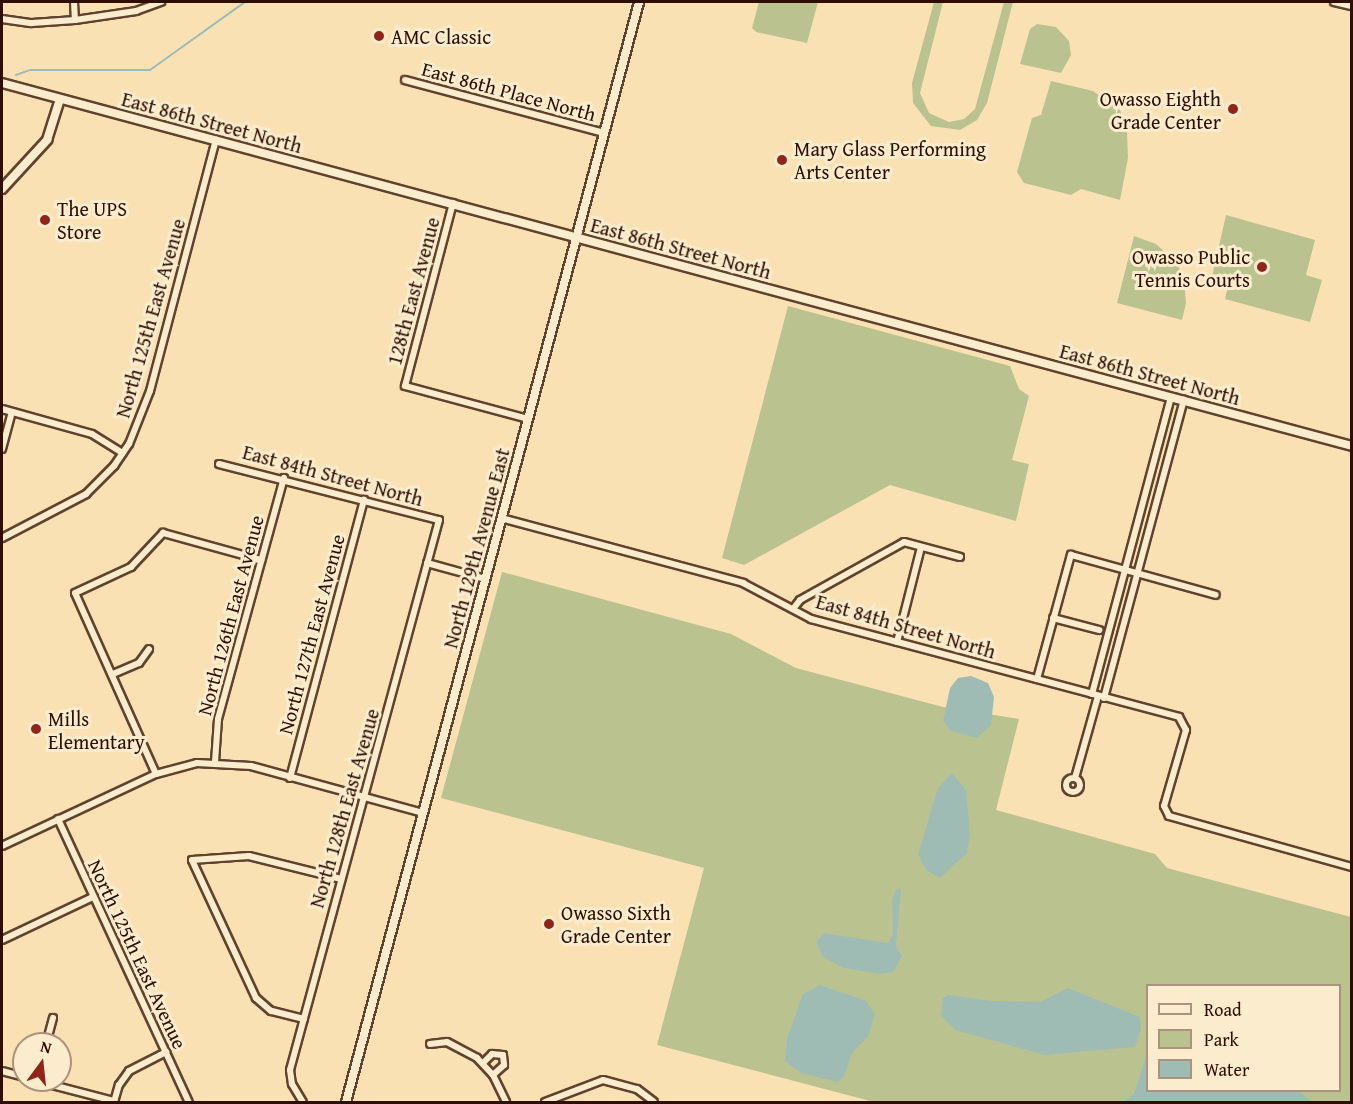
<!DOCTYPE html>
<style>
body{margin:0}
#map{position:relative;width:1353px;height:1104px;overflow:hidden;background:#f9e1b4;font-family:"Gentium Book Plus",serif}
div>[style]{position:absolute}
.green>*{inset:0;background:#bac38f}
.water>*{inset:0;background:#9fbcb4}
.stream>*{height:2px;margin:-1px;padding:0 1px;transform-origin:1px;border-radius:1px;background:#9fbcb4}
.roads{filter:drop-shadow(2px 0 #60432d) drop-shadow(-2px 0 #60432d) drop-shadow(0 2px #60432d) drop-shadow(0 -2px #60432d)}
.minor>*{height:6px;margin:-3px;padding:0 3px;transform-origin:3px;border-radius:3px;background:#fbecce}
.minor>.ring{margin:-3px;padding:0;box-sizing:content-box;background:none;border:6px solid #fbecce;border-radius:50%}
.tertiary>*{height:8px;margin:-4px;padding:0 4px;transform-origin:4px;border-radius:4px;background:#fbecce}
.secondary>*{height:8px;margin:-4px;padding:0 4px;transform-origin:4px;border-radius:4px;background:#fbecce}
.dots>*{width:16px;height:16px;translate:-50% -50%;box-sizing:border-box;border:3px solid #fbecce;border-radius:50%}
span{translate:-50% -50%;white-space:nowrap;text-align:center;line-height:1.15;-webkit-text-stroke:6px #fbecce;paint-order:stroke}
.poi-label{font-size:20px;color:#2d0e00}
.left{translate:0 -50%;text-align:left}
.right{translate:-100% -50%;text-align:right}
.street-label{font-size:20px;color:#2d0e00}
.frame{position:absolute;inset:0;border:3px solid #2d0e00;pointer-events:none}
.legend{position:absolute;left:1146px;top:984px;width:195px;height:108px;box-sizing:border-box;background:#fbecce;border:2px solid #a9937c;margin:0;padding:8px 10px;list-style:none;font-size:18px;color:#2d0e00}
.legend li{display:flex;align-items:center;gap:12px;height:30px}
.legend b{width:30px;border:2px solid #a9937c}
.north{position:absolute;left:12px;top:1032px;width:60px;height:60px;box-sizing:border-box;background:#fbecce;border:2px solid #a9937c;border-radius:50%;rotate:15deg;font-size:16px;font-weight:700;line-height:24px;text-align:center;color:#2d0e00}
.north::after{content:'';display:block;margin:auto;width:21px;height:27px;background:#8f2418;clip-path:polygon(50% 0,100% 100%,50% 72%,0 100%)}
</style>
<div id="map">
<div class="green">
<i style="clip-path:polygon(759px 2px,818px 2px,807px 43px,756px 32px,752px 28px)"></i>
<i style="clip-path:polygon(934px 2px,943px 2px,920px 93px,929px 113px,949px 122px,964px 119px,975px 109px,1004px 2px,1013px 2px,987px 103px,977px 120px,960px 130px,931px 126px,913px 103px,912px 83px)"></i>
<i style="clip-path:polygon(1037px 24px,1056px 27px,1069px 41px,1071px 55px,1061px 73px,1020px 64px,1030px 29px)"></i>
<i style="clip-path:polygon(1051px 81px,1093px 91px,1120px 110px,1127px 132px,1128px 158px,1120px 200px,1081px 189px,1071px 195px,1024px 183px,1017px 172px,1032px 118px,1041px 115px)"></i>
<i style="clip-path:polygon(1226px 215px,1315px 240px,1306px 275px,1322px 280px,1310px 322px,1225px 299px,1229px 281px,1212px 277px)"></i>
<i style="clip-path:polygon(1134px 236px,1156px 244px,1177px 263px,1184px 281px,1186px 303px,1182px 320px,1117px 303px)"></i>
<i style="clip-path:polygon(788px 306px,1010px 366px,1019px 389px,1029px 396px,1012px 460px,1029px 464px,1016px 521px,890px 485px,744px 565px,722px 558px)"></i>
<i style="clip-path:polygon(evenodd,502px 572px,731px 634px,796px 668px,943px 707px,1019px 719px,996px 810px,1155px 854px,1167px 868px,1351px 917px,1351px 1102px,874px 1102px,657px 1045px,704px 868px,441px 798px,502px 572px,1148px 986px,1340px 986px,1340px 1090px,1148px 1090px,1148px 986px)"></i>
</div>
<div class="water">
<i style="clip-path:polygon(971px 676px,988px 683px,994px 697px,991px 725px,977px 738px,951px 731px,943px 721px,950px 688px,958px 678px)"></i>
<i style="clip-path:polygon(952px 773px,966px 790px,970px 835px,967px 853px,940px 878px,926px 870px,918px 854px,938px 788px)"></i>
<i style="clip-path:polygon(901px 889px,896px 946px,902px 956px,893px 972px,881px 974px,844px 968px,823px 957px,816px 942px,824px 933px,888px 943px,893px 934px,892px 900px,896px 890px)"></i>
<i style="clip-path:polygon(820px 985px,865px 1000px,875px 1014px,869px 1035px,852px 1053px,844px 1076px,838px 1082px,801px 1073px,785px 1061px,787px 1039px,803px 994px)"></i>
<i style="clip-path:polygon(1068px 988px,1140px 1017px,1141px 1028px,1135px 1047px,1045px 1055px,955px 1030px,941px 1016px,943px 998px,949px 995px,991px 1001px,1040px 1002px)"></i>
<i style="clip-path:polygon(1147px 1053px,1148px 1090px,1299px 1091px,1312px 1102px,1100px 1102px,1123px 1102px,1134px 1094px)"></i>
</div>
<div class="stream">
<i style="left:16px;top:75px;width:15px;rotate:-20deg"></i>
<i style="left:30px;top:70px;width:120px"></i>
<i style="left:150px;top:70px;width:117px;rotate:-35.6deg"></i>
</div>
<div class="roads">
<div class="minor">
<i style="left:74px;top:2px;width:18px;rotate:87deg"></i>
<i style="left:1334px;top:2px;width:18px;rotate:13deg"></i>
<i style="left:2px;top:19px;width:30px;rotate:8deg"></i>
<i style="left:32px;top:23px;width:43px;rotate:-4deg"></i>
<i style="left:75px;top:20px;width:62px;rotate:-8.4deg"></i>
<i style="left:136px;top:11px;width:27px;rotate:-20deg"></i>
<i style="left:405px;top:80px;width:206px;rotate:14.9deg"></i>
<i style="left:453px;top:203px;width:189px;rotate:104.7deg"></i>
<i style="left:405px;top:386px;width:127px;rotate:15deg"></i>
<i style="left:2px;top:409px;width:93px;rotate:15.5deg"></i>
<i style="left:92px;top:434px;width:36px;rotate:32deg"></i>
<i style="left:2px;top:449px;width:38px;rotate:-75deg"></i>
<i style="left:219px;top:464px;width:227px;rotate:14.3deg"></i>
<i style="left:439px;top:520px;width:570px;rotate:105.16deg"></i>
<i style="left:290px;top:1070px;width:14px;rotate:82deg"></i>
<i style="left:292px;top:1084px;width:21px;rotate:59deg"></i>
<i style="left:501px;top:518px;width:251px;rotate:15deg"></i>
<i style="left:743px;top:583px;width:77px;rotate:27.9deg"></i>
<i style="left:811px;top:619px;width:381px;rotate:14.9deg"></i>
<i style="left:1179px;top:717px;width:15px;rotate:62deg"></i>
<i style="left:1186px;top:730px;width:79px;rotate:106.1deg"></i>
<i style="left:1164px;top:806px;width:11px;rotate:63deg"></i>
<i style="left:1169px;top:816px;width:190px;rotate:15.6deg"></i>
<i style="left:2px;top:538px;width:95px;rotate:-27.6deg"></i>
<i style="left:86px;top:494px;width:40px;rotate:-45deg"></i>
<i style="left:114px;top:466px;width:27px;rotate:-56deg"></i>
<i style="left:129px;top:444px;width:57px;rotate:-68.4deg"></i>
<i style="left:150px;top:391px;width:260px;rotate:-75.3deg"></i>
<i style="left:427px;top:563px;width:60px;rotate:15.4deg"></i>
<i style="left:793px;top:609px;width:11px;rotate:-52deg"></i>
<i style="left:800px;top:600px;width:119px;rotate:-29.1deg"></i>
<i style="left:904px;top:542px;width:58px;rotate:15deg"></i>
<i style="left:1053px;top:618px;width:48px;rotate:14.6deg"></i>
<i style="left:897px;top:642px;width:98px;rotate:-75.8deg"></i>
<i style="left:113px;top:674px;width:28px;rotate:-23deg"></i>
<i style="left:139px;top:663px;width:17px;rotate:-54deg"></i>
<i style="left:1037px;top:679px;width:129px;rotate:-74.7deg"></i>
<i style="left:1071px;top:555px;width:150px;rotate:15.4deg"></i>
<i style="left:1092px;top:694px;width:307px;rotate:-75.1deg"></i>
<i style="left:1104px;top:698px;width:309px;rotate:-75deg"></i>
<i style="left:215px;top:762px;width:43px;rotate:-86deg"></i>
<i style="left:218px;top:719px;width:250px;rotate:-74.7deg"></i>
<i style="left:156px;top:774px;width:198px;rotate:-114.1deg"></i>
<i style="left:75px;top:593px;width:62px;rotate:-24.9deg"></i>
<i style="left:131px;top:567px;width:47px;rotate:-46.7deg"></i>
<i style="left:163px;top:533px;width:102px;rotate:15.4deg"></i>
<i class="ring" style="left:1066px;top:778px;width:8px;height:8px"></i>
<i style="left:290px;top:778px;width:288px;rotate:-75.1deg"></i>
<i style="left:1075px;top:778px;width:85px;rotate:-74.3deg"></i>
<i style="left:58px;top:819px;width:312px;rotate:65.2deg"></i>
<i style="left:2px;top:846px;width:170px;rotate:-25.1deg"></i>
<i style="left:156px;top:774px;width:42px;rotate:-15deg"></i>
<i style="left:197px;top:763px;width:54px;rotate:3.2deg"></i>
<i style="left:251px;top:766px;width:178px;rotate:15.3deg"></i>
<i style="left:2px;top:940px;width:101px;rotate:-25.3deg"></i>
<i style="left:304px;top:1019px;width:34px;rotate:-166deg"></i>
<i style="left:271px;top:1011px;width:20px;rotate:-139deg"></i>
<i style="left:256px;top:998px;width:152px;rotate:-114.9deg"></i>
<i style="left:192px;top:860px;width:57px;rotate:-4deg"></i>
<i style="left:249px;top:856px;width:95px;rotate:14deg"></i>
<i style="left:46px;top:1044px;width:27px;rotate:-75deg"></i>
<i style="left:430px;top:1044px;width:17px;rotate:-7deg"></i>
<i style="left:447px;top:1042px;width:34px;rotate:28deg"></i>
<i style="left:477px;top:1058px;width:23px;rotate:47deg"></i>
<i style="left:493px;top:1075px;width:30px;rotate:64deg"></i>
<i style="left:483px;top:1063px;width:13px;rotate:-45deg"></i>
<i style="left:492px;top:1054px;width:11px;rotate:5deg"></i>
<i style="left:503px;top:1055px;width:10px;rotate:84deg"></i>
<i style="left:504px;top:1065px;width:15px;rotate:138deg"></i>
<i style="left:2px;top:1071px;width:23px;rotate:15deg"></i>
<i style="left:33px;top:1080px;width:84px;rotate:14.5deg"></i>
<i style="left:114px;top:1102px;width:18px;rotate:-74deg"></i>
<i style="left:119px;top:1085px;width:17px;rotate:-54deg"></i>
<i style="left:129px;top:1071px;width:42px;rotate:-27.2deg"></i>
<i style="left:545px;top:1102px;width:62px;rotate:-20.8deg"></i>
<i style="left:603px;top:1080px;width:35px;rotate:15deg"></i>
<i style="left:637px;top:1089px;width:21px;rotate:37deg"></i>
</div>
<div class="tertiary">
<i style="left:2px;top:189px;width:67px;rotate:-47.4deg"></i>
<i style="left:47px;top:140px;width:43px;rotate:-72.4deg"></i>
</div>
<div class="secondary">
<i style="left:2px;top:83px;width:1398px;rotate:15.05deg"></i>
<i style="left:346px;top:1102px;width:1138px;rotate:-75.08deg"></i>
</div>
</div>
<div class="dots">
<i style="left:379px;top:36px;background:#8f2418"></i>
<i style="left:1233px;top:109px;background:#8f2418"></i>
<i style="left:782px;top:160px;background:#8f2418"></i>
<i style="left:45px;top:220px;background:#8f2418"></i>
<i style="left:1262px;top:267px;background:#8f2418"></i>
<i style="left:36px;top:729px;background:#8f2418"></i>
<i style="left:549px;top:924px;background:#8f2418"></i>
</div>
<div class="poi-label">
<span class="left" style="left:391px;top:36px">AMC Classic</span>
<span class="right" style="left:1221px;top:110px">Owasso Eighth<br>Grade Center</span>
<span class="left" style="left:794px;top:160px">Mary Glass Performing<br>Arts Center</span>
<span class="left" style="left:57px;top:220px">The UPS<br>Store</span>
<span class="right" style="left:1250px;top:268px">Owasso Public<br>Tennis Courts</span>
<span class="left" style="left:48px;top:730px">Mills<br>Elementary</span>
<span class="left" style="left:561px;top:924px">Owasso Sixth<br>Grade Center</span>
</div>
<div class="street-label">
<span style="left:509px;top:91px;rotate:15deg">East 86th Place North</span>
<span style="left:212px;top:122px;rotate:15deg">East 86th Street North</span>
<span style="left:681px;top:248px;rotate:15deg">East 86th Street North</span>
<span style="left:413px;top:291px;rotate:-75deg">128th East Avenue</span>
<span style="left:150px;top:318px;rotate:-74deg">North 125th East Avenue</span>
<span style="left:1150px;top:374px;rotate:15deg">East 86th Street North</span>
<span style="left:333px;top:475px;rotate:15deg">East 84th Street North</span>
<span style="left:476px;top:548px;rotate:-75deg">North 129th Avenue East</span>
<span style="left:230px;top:615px;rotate:-75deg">North 126th East Avenue</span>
<span style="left:906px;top:626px;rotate:16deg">East 84th Street North</span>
<span style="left:311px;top:634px;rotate:-75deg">North 127th East Avenue</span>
<span style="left:344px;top:808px;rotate:-74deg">North 128th East Avenue</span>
<span style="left:138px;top:954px;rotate:65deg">North 125th East Avenue</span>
</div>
<div class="frame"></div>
<ul class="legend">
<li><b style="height:8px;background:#fbecce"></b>Road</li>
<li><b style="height:16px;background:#bac38f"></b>Park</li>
<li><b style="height:16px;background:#9fbcb4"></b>Water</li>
</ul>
<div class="north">N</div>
</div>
